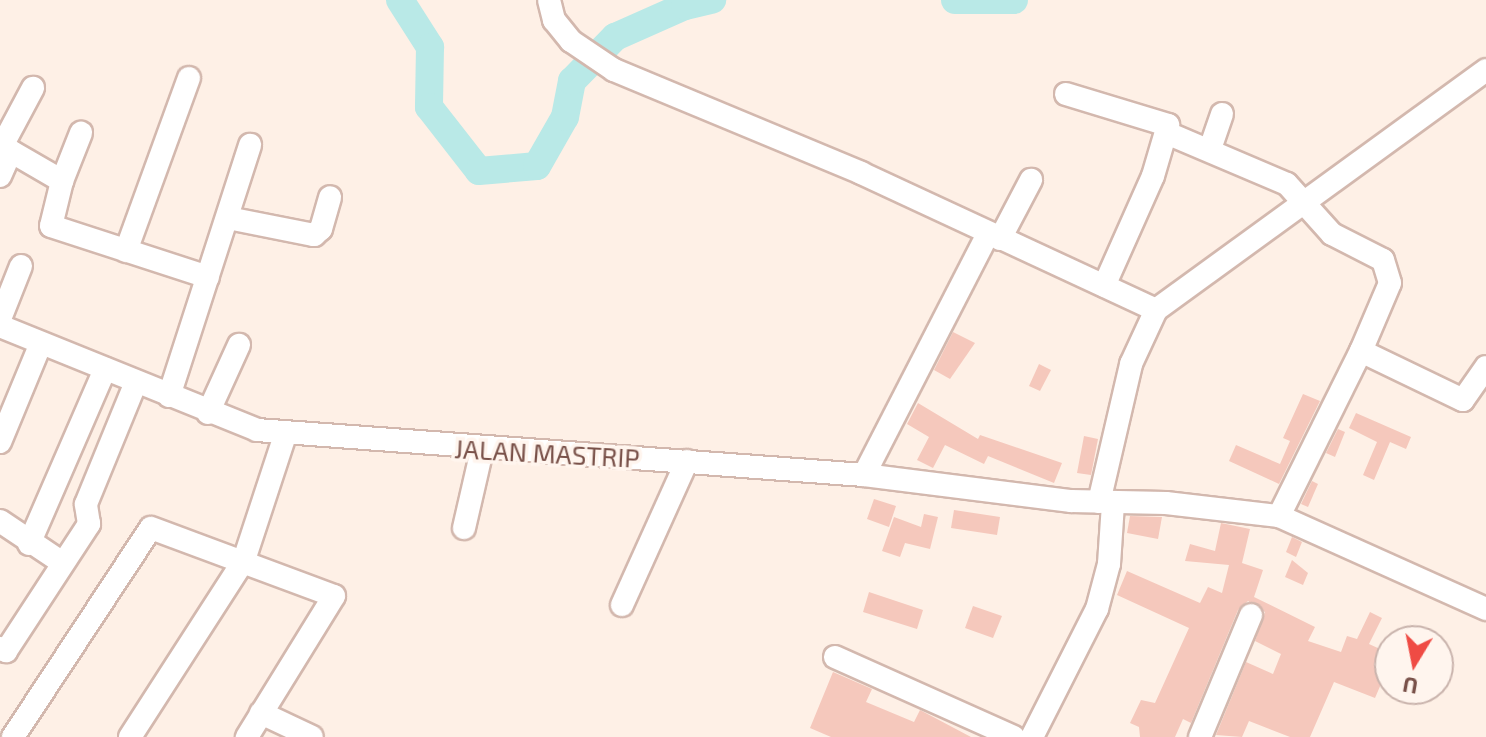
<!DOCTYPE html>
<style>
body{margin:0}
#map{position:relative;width:1486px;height:737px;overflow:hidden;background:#fef0e6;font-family:"Exo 2",sans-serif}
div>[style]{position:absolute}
.river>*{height:28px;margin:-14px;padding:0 14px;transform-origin:14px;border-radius:14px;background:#b9e9e7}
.building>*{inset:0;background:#f5c8bc}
.roads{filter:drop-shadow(2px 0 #d3b8ae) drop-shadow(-2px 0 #d3b8ae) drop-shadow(0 2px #d3b8ae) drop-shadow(0 -2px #d3b8ae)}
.minor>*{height:22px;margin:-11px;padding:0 11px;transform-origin:11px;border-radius:11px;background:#fff}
span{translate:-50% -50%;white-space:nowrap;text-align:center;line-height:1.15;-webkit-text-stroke:7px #fff5ee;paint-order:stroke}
.street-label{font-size:26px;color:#795149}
.north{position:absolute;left:1374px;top:625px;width:80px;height:80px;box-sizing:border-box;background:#fff5ee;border:2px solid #c9b3ac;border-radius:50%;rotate:190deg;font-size:22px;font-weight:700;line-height:32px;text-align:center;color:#795149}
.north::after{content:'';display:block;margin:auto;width:28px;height:36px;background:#ef4b44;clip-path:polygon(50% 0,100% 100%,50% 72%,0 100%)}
</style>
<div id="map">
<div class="river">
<i style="left:400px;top:0;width:56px;rotate:57.4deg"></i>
<i style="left:430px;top:47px;width:60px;rotate:91deg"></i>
<i style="left:429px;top:107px;width:81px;rotate:52deg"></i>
<i style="left:479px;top:171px;width:58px;rotate:-4.9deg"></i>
<i style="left:537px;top:166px;width:56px;rotate:-60.3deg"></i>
<i style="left:565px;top:117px;width:37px;rotate:-79deg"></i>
<i style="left:572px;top:81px;width:62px;rotate:-45.7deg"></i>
<i style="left:615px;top:37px;width:77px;rotate:-23.9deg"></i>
<i style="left:685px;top:6px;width:28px;rotate:-13deg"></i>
<i style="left:955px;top:0;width:59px"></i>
</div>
<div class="building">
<i style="clip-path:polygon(953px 332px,975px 343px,950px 379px,934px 370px)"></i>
<i style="clip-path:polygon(1039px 364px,1051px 370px,1040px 391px,1029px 386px)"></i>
<i style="clip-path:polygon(1303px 394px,1320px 401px,1279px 484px,1229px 461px,1236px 445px,1280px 464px,1290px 441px,1283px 438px)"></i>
<i style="clip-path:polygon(918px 403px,978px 439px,980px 435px,1062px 463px,1054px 483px,988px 456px,984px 464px,945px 445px,933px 468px,917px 460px,929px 437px,907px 424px)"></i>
<i style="clip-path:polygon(1356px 413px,1411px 437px,1406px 449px,1390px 442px,1374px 480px,1363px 475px,1377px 442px,1349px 428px)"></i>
<i style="clip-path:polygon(1338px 429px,1345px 432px,1335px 457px,1326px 453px)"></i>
<i style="clip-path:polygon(1084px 436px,1098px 439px,1091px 475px,1077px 473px)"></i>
<i style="clip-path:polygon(1312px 481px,1318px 484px,1308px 507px,1301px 504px)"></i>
<i style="clip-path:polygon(874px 499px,896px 506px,889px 527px,867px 519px)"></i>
<i style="clip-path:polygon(954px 510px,1000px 517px,997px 535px,951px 528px)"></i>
<i style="clip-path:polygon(924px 514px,938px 517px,930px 549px,905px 543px,900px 557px,882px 551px,894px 517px,921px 527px)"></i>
<i style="clip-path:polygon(1130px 516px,1162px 517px,1158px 539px,1127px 533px)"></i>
<i style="clip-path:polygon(1221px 523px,1250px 529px,1242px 563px,1263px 570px,1254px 597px,1315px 627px,1308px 641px,1341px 652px,1347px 636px,1357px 639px,1370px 612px,1382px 618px,1369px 644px,1380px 649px,1374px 665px,1387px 670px,1375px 698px,1334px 682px,1310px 737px,1290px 737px,1249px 721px,1242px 737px,1216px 735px,1246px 662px,1273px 674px,1281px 654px,1255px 641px,1265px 612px,1248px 601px,1238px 610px,1191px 723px,1183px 719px,1175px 737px,1140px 737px,1139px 727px,1130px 723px,1141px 700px,1155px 703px,1189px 628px,1117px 595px,1127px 571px,1200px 603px,1208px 587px,1222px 593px,1229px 565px,1185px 561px,1190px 544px,1215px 551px)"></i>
<i style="clip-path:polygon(1292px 537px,1302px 542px,1296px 557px,1286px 552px)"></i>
<i style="clip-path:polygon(1292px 560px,1308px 573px,1303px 585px,1285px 577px)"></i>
<i style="clip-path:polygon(869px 592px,923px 610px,917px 629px,863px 612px)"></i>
<i style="clip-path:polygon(973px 606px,1002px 616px,993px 638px,965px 628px)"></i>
<i style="clip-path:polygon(833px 672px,872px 689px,866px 702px,914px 722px,920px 710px,971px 737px,831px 737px,810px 728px)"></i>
</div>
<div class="roads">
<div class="minor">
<i style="left:549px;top:0;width:21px;rotate:76deg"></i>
<i style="left:554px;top:20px;width:27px;rotate:51deg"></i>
<i style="left:571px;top:41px;width:52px;rotate:34deg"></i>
<i style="left:614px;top:70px;width:268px;rotate:22.6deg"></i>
<i style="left:861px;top:173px;width:325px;rotate:24.9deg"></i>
<i style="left:1066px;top:94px;width:107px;rotate:16.9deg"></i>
<i style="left:1168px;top:125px;width:53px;rotate:106.4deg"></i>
<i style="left:1153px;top:176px;width:120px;rotate:114deg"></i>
<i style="left:1167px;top:133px;width:130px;rotate:23deg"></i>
<i style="left:1287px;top:184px;width:67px;rotate:48deg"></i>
<i style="left:1332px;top:234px;width:57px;rotate:27deg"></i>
<i style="left:1383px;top:260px;width:24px;rotate:73deg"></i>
<i style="left:1390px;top:283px;width:74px;rotate:113.1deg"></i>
<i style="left:1361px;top:351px;width:113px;rotate:25.7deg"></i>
<i style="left:1463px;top:400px;width:40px;rotate:-55.1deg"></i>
<i style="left:0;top:145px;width:72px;rotate:30.1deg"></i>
<i style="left:62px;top:181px;width:46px;rotate:103.7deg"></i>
<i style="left:51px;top:226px;width:165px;rotate:18deg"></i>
<i style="left:2px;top:146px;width:66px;rotate:-61.9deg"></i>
<i style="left:1210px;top:149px;width:37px;rotate:-71deg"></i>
<i style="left:0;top:176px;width:27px;rotate:-66deg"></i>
<i style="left:62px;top:181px;width:52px;rotate:-68.4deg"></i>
<i style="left:228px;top:218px;width:88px;rotate:11.2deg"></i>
<i style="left:314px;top:235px;width:9px;rotate:-41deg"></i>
<i style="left:321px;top:229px;width:33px;rotate:-74deg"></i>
<i style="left:1000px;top:239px;width:67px;rotate:-62.3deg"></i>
<i style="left:126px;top:251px;width:184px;rotate:-70deg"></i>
<i style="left:0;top:319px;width:57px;rotate:-68.4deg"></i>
<i style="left:0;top:326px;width:277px;rotate:22deg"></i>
<i style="left:257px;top:430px;width:609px;rotate:4.24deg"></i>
<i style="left:864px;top:475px;width:209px;rotate:7.2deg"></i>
<i style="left:1071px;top:501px;width:95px;rotate:1.2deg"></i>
<i style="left:1166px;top:503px;width:114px;rotate:6.6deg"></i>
<i style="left:1279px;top:516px;width:227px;rotate:24.2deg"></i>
<i style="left:169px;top:396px;width:264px;rotate:-72.1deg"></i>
<i style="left:208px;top:413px;width:75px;rotate:-65.5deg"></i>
<i style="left:0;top:442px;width:107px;rotate:-67.5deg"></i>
<i style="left:864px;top:475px;width:271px;rotate:-62.8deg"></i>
<i style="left:1099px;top:502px;width:142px;rotate:-76.9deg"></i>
<i style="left:1131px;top:364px;width:60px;rotate:-65.2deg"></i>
<i style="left:1156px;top:310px;width:408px;rotate:-36deg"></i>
<i style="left:1279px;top:516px;width:184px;rotate:-63.6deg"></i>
<i style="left:0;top:521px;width:73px;rotate:33.9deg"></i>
<i style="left:464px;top:528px;width:80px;rotate:-77deg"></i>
<i style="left:29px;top:544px;width:191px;rotate:-66.5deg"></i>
<i style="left:622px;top:605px;width:158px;rotate:-65.7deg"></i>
<i style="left:0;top:648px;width:7px;rotate:27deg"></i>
<i style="left:6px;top:651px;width:152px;rotate:-56.8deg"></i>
<i style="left:89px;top:524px;width:20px;rotate:-99deg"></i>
<i style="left:86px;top:504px;width:132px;rotate:-67.7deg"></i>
<i style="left:835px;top:657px;width:196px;rotate:24.1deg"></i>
<i style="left:261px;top:713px;width:56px;rotate:25.2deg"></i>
<i style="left:13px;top:737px;width:250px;rotate:-56.6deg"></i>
<i style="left:151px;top:528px;width:195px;rotate:20.4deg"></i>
<i style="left:334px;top:596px;width:166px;rotate:121.7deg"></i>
<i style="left:130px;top:737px;width:211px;rotate:-57.2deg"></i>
<i style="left:244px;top:560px;width:132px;rotate:-71.8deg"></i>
<i style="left:1032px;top:737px;width:144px;rotate:-63.1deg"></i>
<i style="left:1097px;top:609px;width:47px;rotate:-75.1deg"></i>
<i style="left:1109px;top:564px;width:61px;rotate:-86.2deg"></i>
<i style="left:1200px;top:737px;width:132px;rotate:-67.3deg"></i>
</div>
</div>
<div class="street-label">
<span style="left:547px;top:453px;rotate:3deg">JALAN MASTRIP</span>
</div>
<div class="north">U</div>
</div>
